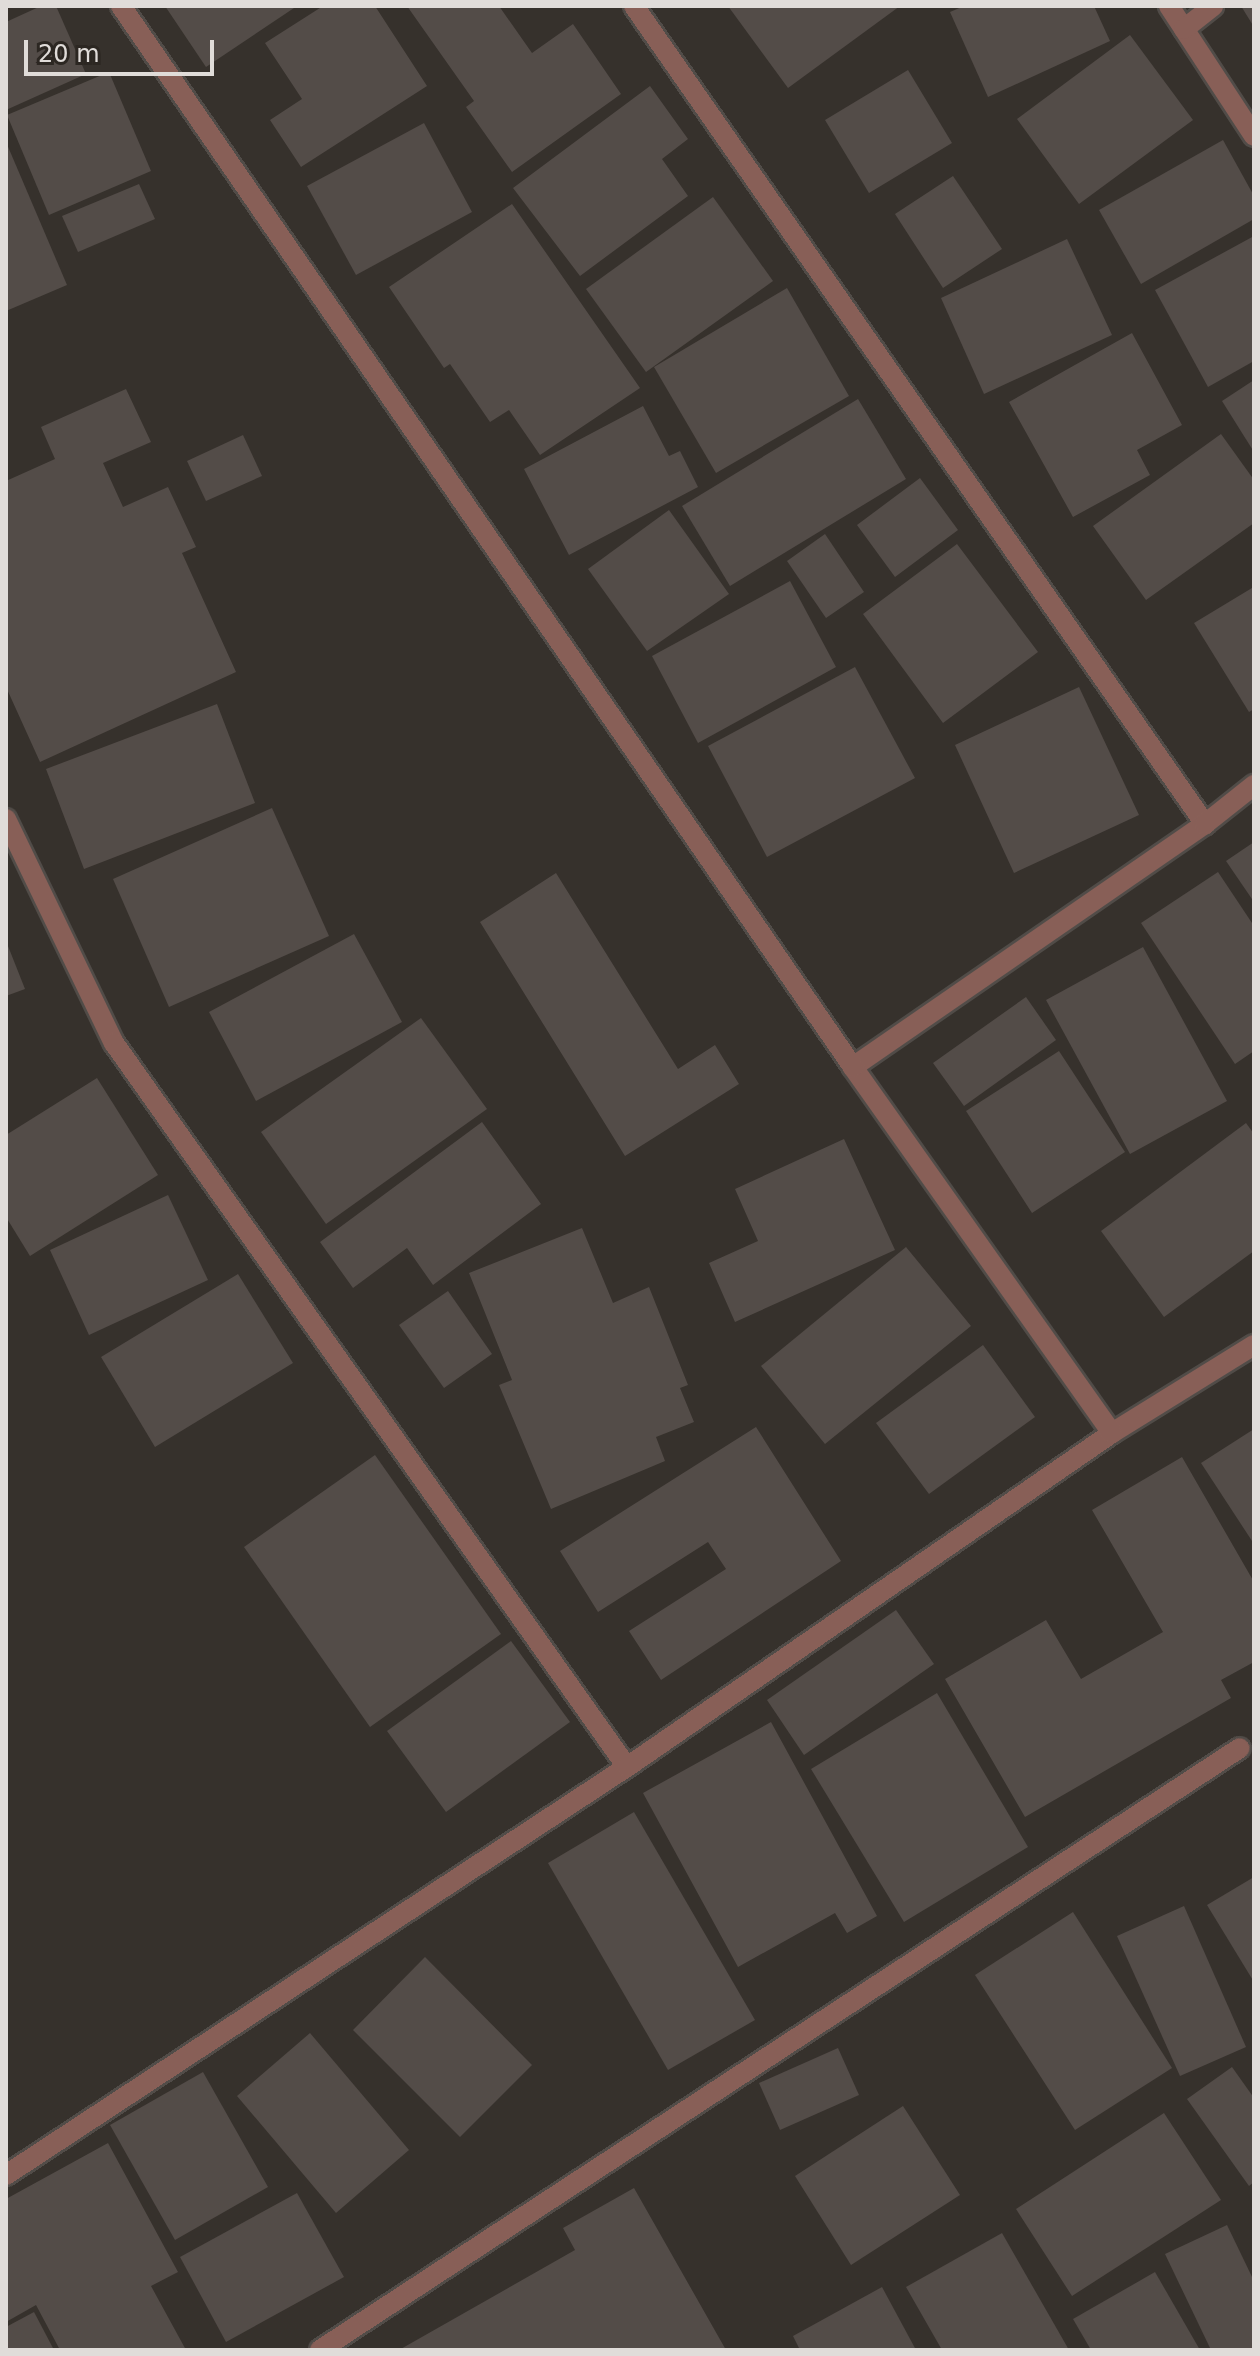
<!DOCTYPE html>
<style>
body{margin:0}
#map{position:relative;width:1260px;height:2356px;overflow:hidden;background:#36312c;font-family:"DejaVu Sans",sans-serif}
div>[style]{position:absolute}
.building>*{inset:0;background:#534c48}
.roads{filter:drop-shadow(2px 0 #514c48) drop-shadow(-2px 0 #514c48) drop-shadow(0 2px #514c48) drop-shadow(0 -2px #514c48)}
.minor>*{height:20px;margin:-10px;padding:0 10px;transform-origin:10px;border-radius:10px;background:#885f57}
span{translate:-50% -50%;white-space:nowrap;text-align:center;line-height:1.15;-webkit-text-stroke:7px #2c2722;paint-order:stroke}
.frame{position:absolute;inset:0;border:8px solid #e0dcd9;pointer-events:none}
.scale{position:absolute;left:24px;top:40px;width:190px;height:36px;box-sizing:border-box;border:4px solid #e0dcd9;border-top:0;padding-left:10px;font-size:24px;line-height:28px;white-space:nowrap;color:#e0dcd9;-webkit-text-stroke:6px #2c2722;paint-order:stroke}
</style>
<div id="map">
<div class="building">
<i style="clip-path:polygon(41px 6px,56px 6px,86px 74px,6px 110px,6px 22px)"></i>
<i style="clip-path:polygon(165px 6px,297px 6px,206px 67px)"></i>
<i style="clip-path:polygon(323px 6px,375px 6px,427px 86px,301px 167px,270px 120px,302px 99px,265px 43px)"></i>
<i style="clip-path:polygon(407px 6px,499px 6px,532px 53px,573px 24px,621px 94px,512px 172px,466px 107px,474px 101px)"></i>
<i style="clip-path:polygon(728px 6px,900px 6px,788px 88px)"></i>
<i style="clip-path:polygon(964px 6px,1094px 6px,1110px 41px,988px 97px,950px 12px)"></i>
<i style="clip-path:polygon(1241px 6px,1254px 6px,1254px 27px)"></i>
<i style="clip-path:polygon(1130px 35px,1193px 120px,1079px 204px,1017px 119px)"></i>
<i style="clip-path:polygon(908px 70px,952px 143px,869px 193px,825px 120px)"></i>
<i style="clip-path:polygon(109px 72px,151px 171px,49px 215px,7px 115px)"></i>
<i style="clip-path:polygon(650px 86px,688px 139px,662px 159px,688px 196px,580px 276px,513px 188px)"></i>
<i style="clip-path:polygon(424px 123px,472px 212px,356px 275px,307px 186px)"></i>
<i style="clip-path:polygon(1223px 140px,1254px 196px,1254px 219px,1141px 284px,1099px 210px)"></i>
<i style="clip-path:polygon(6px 142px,67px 285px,6px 311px)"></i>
<i style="clip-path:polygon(953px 176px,1002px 249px,943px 288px,895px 214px)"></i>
<i style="clip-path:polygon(139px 184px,155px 219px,78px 252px,62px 216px)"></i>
<i style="clip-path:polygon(713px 197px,773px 281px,646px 372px,586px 289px)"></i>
<i style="clip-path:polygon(512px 204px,640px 388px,540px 455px,509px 410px,490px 422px,450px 364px,444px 368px,389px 287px)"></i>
<i style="clip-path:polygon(1254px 236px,1254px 361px,1208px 387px,1155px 290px)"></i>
<i style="clip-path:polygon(1067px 239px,1112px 335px,984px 394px,941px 298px)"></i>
<i style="clip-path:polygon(787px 288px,849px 396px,716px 473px,654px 367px)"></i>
<i style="clip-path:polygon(1132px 333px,1182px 425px,1137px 450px,1150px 475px,1073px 517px,1009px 402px)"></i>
<i style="clip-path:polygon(1254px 380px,1254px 452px,1222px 401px)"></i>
<i style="clip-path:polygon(126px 389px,151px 442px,103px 463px,123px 507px,168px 487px,196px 547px,182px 553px,236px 672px,40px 762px,6px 687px,6px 481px,55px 459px,41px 427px)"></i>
<i style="clip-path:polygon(858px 399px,906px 479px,730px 586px,682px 506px)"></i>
<i style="clip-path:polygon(643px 406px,669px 456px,680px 451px,698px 487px,569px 555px,524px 469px)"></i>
<i style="clip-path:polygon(1221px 434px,1254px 480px,1254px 523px,1146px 600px,1093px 526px)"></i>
<i style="clip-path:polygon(243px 435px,262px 476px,206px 501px,187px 461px)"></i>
<i style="clip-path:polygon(920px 478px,958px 530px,895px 577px,857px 525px)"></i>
<i style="clip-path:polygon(669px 510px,729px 594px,647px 651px,588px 569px)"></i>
<i style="clip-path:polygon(825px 534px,864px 592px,826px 618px,787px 561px)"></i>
<i style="clip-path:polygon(957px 544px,1038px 652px,943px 723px,863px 614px)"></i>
<i style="clip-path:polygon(790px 581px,836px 667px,698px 743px,652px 656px)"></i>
<i style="clip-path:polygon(1252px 588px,1254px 709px,1249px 712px,1194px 623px)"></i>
<i style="clip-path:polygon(855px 667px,915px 778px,767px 857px,708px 746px)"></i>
<i style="clip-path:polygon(1079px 687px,1139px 815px,1014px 873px,955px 745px)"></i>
<i style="clip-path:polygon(217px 704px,255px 803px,84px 869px,46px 769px)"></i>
<i style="clip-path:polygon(272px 808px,329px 936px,169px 1007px,113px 879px)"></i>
<i style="clip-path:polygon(1254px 842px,1254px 902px,1226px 861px)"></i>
<i style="clip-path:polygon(1218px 872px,1254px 926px,1254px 1051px,1235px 1064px,1141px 923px)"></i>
<i style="clip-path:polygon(556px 873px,678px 1069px,715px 1045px,739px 1084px,625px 1156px,480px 922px)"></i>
<i style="clip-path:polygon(354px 934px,402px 1022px,256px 1101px,209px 1012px)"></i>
<i style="clip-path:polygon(6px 941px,25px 989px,6px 996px)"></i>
<i style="clip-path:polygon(1143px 947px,1227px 1101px,1130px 1154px,1046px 1000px)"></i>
<i style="clip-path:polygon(1026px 997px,1056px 1040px,964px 1106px,933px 1063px)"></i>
<i style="clip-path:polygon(421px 1018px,487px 1109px,326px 1224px,261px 1132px)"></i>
<i style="clip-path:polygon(1059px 1051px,1125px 1152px,1032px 1213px,966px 1111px)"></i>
<i style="clip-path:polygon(97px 1078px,158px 1175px,30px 1256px,6px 1217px,6px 1135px)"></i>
<i style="clip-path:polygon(482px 1122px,541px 1204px,433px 1285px,407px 1248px,353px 1288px,320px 1242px)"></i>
<i style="clip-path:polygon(1246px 1123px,1254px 1134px,1254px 1251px,1164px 1317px,1101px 1231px)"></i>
<i style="clip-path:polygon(844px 1139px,895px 1250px,735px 1322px,709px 1263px,758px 1241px,735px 1189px)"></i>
<i style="clip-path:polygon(168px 1195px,208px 1280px,89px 1335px,50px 1250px)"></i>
<i style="clip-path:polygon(582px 1228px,613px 1303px,649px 1287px,688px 1385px,680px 1388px,694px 1422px,656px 1437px,665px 1461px,551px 1509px,499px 1385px,512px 1380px,469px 1273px)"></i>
<i style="clip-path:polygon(906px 1247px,971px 1326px,825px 1444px,761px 1366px)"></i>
<i style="clip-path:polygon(238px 1274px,293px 1363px,155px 1447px,101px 1357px)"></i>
<i style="clip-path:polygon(448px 1291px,492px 1354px,444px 1388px,399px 1325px)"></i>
<i style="clip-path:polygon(983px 1345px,1035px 1417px,929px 1494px,876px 1423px)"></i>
<i style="clip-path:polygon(756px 1427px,841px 1561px,661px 1680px,629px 1631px,726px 1569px,708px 1542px,598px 1612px,560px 1551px)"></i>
<i style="clip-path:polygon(1254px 1429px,1254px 1544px,1201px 1463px)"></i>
<i style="clip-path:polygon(375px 1455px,501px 1634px,370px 1727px,244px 1547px)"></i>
<i style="clip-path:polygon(1182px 1457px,1254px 1582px,1254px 1662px,1221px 1680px,1231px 1698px,1025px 1817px,945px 1679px,1046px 1620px,1081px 1679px,1163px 1632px,1092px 1510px)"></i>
<i style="clip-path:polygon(896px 1610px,934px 1664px,804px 1755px,767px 1700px)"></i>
<i style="clip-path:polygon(511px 1641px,570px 1722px,446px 1812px,387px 1731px)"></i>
<i style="clip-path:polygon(937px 1693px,1028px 1847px,904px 1922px,811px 1769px)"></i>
<i style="clip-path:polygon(771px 1722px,877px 1916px,847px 1933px,835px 1913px,738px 1967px,643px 1793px)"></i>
<i style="clip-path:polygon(634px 1812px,755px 2020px,668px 2070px,548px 1863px)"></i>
<i style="clip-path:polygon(1254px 1877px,1254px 1982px,1207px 1905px)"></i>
<i style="clip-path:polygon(1184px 1906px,1246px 2047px,1180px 2076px,1117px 1936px)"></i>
<i style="clip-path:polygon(1073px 1912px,1172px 2068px,1075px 2130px,975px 1975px)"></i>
<i style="clip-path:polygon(425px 1957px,532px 2065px,460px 2137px,353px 2030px)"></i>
<i style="clip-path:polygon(310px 2033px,409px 2150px,336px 2213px,237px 2096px)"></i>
<i style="clip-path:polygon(838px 2048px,859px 2095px,780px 2130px,759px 2083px)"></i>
<i style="clip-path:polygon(1232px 2067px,1254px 2098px,1254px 2182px,1249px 2186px,1187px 2099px)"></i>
<i style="clip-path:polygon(203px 2072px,268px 2187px,175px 2240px,110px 2125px)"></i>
<i style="clip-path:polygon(903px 2106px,960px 2195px,851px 2265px,795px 2176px)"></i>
<i style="clip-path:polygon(1164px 2113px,1221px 2200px,1072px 2296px,1016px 2209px)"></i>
<i style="clip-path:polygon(108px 2143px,178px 2272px,151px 2286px,186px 2350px,60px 2350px,36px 2305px,6px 2322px,6px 2199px)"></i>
<i style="clip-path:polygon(634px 2188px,726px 2350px,399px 2350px,575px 2250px,563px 2228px)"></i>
<i style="clip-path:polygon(297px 2193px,344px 2277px,226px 2342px,180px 2257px)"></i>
<i style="clip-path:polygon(1227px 2225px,1254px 2281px,1254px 2350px,1211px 2350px,1165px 2254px)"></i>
<i style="clip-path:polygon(1002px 2233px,1069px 2350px,942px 2350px,906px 2287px)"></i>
<i style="clip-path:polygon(1155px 2272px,1200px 2350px,1091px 2350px,1073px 2319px)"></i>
<i style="clip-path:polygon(882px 2287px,916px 2350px,800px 2350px,793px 2336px)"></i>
<i style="clip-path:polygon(34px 2312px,54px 2350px,6px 2350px,6px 2327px)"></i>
</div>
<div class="roads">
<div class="minor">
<i style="left:634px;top:6px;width:998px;rotate:55.08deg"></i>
<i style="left:1205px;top:824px;width:428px;rotate:145.4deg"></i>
<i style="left:1169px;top:6px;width:155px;rotate:56.8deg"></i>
<i style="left:1184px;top:29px;width:37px;rotate:-38deg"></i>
<i style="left:6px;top:819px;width:249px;rotate:64.3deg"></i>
<i style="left:114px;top:1043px;width:887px;rotate:54.68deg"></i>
<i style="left:1205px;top:824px;width:63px;rotate:-38.5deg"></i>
<i style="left:1112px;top:1433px;width:167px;rotate:-31.8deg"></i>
<i style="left:6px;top:2175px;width:743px;rotate:-33.31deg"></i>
<i style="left:627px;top:1767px;width:589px;rotate:-34.55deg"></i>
<i style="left:1112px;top:1433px;width:448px;rotate:-125.3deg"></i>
<i style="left:853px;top:1067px;width:1289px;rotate:-124.6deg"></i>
<i style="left:320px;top:2350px;width:1099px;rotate:-33.2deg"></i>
</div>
</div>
<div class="frame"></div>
<div class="scale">20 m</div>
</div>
